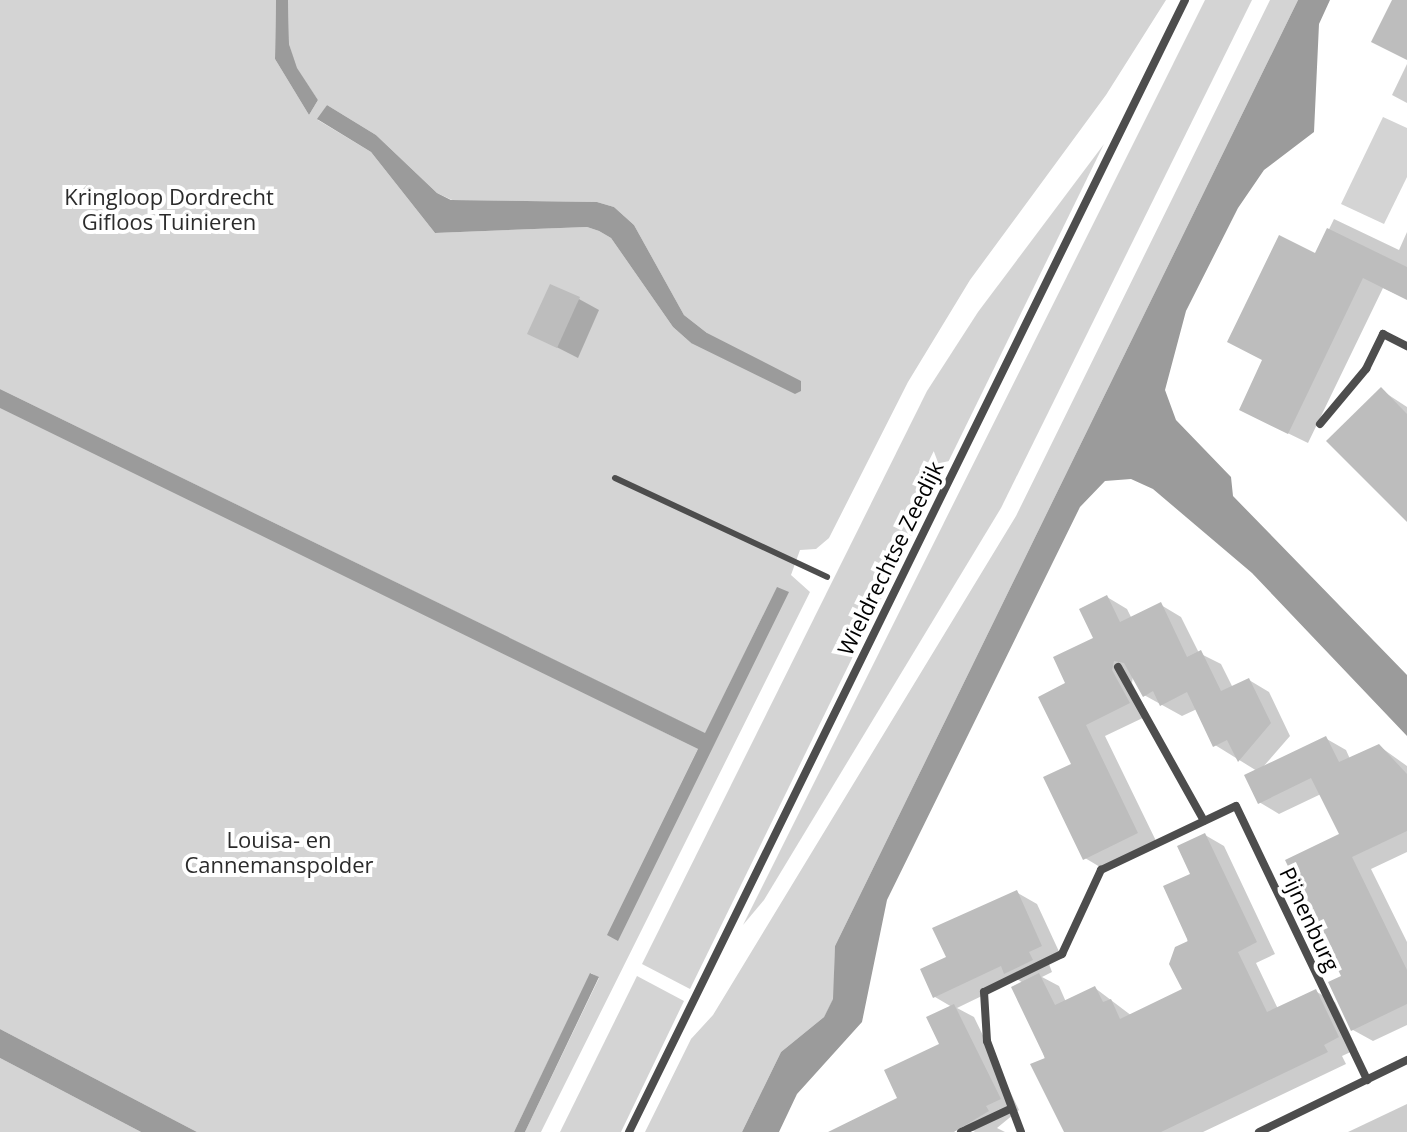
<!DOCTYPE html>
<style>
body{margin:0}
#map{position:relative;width:1407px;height:1132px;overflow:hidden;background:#fff;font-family:"Open Sans",sans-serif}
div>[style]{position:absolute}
.green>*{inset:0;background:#d4d4d4}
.water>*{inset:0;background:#9b9b9b}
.shadow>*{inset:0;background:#0003}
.building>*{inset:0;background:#bdbdbd}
.service>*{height:6px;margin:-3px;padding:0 3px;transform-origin:3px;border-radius:3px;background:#4d4d4d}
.minor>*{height:8px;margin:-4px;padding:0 4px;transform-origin:4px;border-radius:4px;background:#4d4d4d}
span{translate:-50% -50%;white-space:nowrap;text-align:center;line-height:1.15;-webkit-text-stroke:8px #fff;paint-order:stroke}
.park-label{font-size:22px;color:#2b2b2b}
.street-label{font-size:22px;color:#000}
</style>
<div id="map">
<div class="green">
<i style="clip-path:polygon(evenodd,0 0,276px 0,275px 59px,309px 115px,318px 100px,296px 68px,289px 44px,288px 0,1166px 0,1106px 95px,970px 280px,908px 382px,829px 538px,816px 549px,800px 550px,791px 575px,810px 592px,541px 1132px,525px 1132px,599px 978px,591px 973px,514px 1132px,197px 1132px,0 1029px,0 403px,698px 749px,607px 935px,777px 587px,706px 734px,0 389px,0 0,327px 105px,376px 135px,437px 193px,452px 200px,597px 202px,614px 207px,634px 225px,684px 315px,707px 333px,691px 343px,673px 327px,611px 238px,599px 231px,587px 227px,435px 233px,371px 152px,318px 120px,327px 105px)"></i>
<i style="clip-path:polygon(1205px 0,1252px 0,1001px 508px,764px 900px,743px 925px)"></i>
<i style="clip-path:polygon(1270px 0,1298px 0,835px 946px,834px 998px,824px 1017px,781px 1052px,742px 1132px,645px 1132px,691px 1039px,713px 1015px,1016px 516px)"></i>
<i style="clip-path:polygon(1383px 117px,1407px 128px,1407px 177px,1384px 224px,1341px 204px)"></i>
<i style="clip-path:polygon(1104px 144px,690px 989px,642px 964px,927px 391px,978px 312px)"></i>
<i style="clip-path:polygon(637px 976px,684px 1001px,621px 1132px,560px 1132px)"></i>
<i style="clip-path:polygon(0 1058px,141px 1132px,0 1132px)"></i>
</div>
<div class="water">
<i style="clip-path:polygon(276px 0,288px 0,289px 44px,297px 68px,318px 100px,309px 115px,275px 59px)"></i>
<i style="clip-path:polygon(1298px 0,1330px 0,1319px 24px,1314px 132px,1264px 170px,1238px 208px,1186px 311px,1165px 390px,1176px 420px,1231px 477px,1233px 496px,1407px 675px,1407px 736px,1252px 573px,1153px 489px,1131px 479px,1105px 481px,1080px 507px,887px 900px,862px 1022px,797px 1094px,779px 1132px,742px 1132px,781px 1052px,824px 1017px,833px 999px,835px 946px)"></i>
<i style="clip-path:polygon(327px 105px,376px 135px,437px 193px,451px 200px,597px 202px,614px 207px,634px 225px,684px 315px,707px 333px,801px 381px,801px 391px,795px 394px,691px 343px,673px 327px,611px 238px,599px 231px,587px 227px,435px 233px,371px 152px,317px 119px)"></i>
<i style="clip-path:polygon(0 389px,705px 733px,777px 587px,789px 592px,618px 941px,607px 935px,698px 749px,0 408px)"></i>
<i style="clip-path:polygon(590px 973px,599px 977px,525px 1132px,514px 1132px)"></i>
<i style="clip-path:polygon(0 1029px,197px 1132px,141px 1132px,0 1058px)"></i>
</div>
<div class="shadow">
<i style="clip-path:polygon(1407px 64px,1407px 103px,1392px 95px)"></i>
<i style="clip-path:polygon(1334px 219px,1399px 250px,1407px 232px,1407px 299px,1383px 288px,1308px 443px,1261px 420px,1316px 256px)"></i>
<i style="clip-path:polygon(579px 299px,599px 310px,578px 358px,529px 333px)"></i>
<i style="clip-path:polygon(1381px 390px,1407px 407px,1407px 520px)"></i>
<i style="clip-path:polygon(1107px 597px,1127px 609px,1132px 619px,1161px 605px,1181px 617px,1199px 653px,1221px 664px,1233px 688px,1249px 680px,1269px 692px,1290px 736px,1263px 767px,1325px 738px,1346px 750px,1350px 759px,1379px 746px,1407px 766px,1407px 852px,1371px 869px,1407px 942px,1407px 1025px,1373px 1041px,1353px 1030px,1344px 977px,1341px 835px,1321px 794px,1279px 814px,1259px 802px,1257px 771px,1215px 745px,1197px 709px,1182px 716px,1144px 695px,1133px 676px,1132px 683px,1149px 715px,1105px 736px,1158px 845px,1105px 870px,1085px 858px,1068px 684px,1096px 639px)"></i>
<i style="clip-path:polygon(1205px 835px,1224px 846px,1275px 954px,1256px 963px,1278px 1009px,1315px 991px,1335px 1002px,1357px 1049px,1342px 1056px,1346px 1064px,1203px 1132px,1066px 1132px,1023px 983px,1017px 979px,957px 1008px,974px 1017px,1019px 1110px,997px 1128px,1005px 1132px,975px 1132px,960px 1123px,942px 1132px,849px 1132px,900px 1098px,942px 1045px,952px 1007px,935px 997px,949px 958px,1016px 892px,1037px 904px,1062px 958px,1049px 964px,1052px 972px,1042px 977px,1059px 986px,1066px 1002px,1095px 988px,1132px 1016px,1184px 990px,1192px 875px)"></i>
<i style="clip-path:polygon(1407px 1104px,1407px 1132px,1348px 1132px)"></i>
</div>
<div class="building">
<i style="clip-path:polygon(1392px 0,1407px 0,1407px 60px,1371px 42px)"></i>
<i style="clip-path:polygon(1327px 228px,1407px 267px,1407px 300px,1363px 278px,1288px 434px,1239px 410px,1262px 360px,1227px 342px,1279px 235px,1315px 253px)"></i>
<i style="clip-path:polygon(550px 284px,580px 297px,557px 348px,527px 334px)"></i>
<i style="clip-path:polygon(1381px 387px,1407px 414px,1407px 522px,1326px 441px)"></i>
<i style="clip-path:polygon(1107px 595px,1120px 622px,1161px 602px,1187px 657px,1201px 650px,1221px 691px,1249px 678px,1271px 723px,1238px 762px,1227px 740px,1213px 747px,1187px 692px,1160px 706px,1153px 691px,1143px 697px,1124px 663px,1114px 661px,1112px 670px,1130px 703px,1086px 725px,1138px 833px,1083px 860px,1043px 777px,1071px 764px,1038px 697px,1065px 683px,1053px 657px,1093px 638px,1079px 609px)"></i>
<i style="clip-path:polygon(1326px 736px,1339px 762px,1379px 744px,1407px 774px,1407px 831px,1352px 857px,1407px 970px,1407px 1004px,1351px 1031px,1328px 982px,1341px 976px,1285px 860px,1339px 834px,1311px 778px,1258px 804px,1244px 775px)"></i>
<i style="clip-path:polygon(1205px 833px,1257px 942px,1238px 952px,1267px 1012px,1316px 989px,1339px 1037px,1324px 1045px,1328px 1052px,1161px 1132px,1064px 1132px,1030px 1064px,1045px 1058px,1011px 987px,1039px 973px,1055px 1005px,1095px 986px,1103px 1002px,1111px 999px,1120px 1019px,1182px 989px,1169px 964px,1175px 947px,1188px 941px,1163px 886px,1190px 874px,1177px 846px)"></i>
<i style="clip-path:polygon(1017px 890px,1042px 946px,1029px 952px,1033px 960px,1004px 974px,1001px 966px,933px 998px,920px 969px,946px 957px,932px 928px)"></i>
<i style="clip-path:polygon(954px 1004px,1001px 1099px,986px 1106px,989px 1111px,954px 1132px,828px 1132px,897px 1098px,884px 1070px,939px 1044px,926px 1017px)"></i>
</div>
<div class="service">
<i style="left:615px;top:478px;width:234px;rotate:25deg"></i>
</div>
<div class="minor">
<i style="left:1320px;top:424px;width:72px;rotate:-50.1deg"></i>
<i style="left:1366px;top:369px;width:39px;rotate:-64deg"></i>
<i style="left:1383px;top:334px;width:27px;rotate:27deg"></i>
<i style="left:1118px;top:667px;width:176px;rotate:60.8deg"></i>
<i style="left:629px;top:1132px;width:1261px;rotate:-63.84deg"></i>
<i style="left:961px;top:1132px;width:54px;rotate:-25.1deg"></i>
<i style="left:1021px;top:1132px;width:97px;rotate:-110.5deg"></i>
<i style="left:987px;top:1041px;width:49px;rotate:-93.5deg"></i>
<i style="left:984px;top:992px;width:87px;rotate:-26deg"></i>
<i style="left:1062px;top:954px;width:93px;rotate:-65.1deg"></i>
<i style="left:1101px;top:870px;width:149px;rotate:-25.4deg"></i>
<i style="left:1236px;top:806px;width:304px;rotate:64.4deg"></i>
<i style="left:1259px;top:1132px;width:165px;rotate:-25.9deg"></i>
</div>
<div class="park-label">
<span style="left:169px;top:209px">Kringloop Dordrecht<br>Gifloos Tuinieren</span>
<span style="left:279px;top:852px">Louisa- en<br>Cannemanspolder</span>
</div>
<div class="street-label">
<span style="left:890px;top:558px;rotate:-64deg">Wieldrechtse Zeedijk</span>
<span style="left:1310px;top:919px;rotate:65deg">Pijnenburg</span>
</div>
</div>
